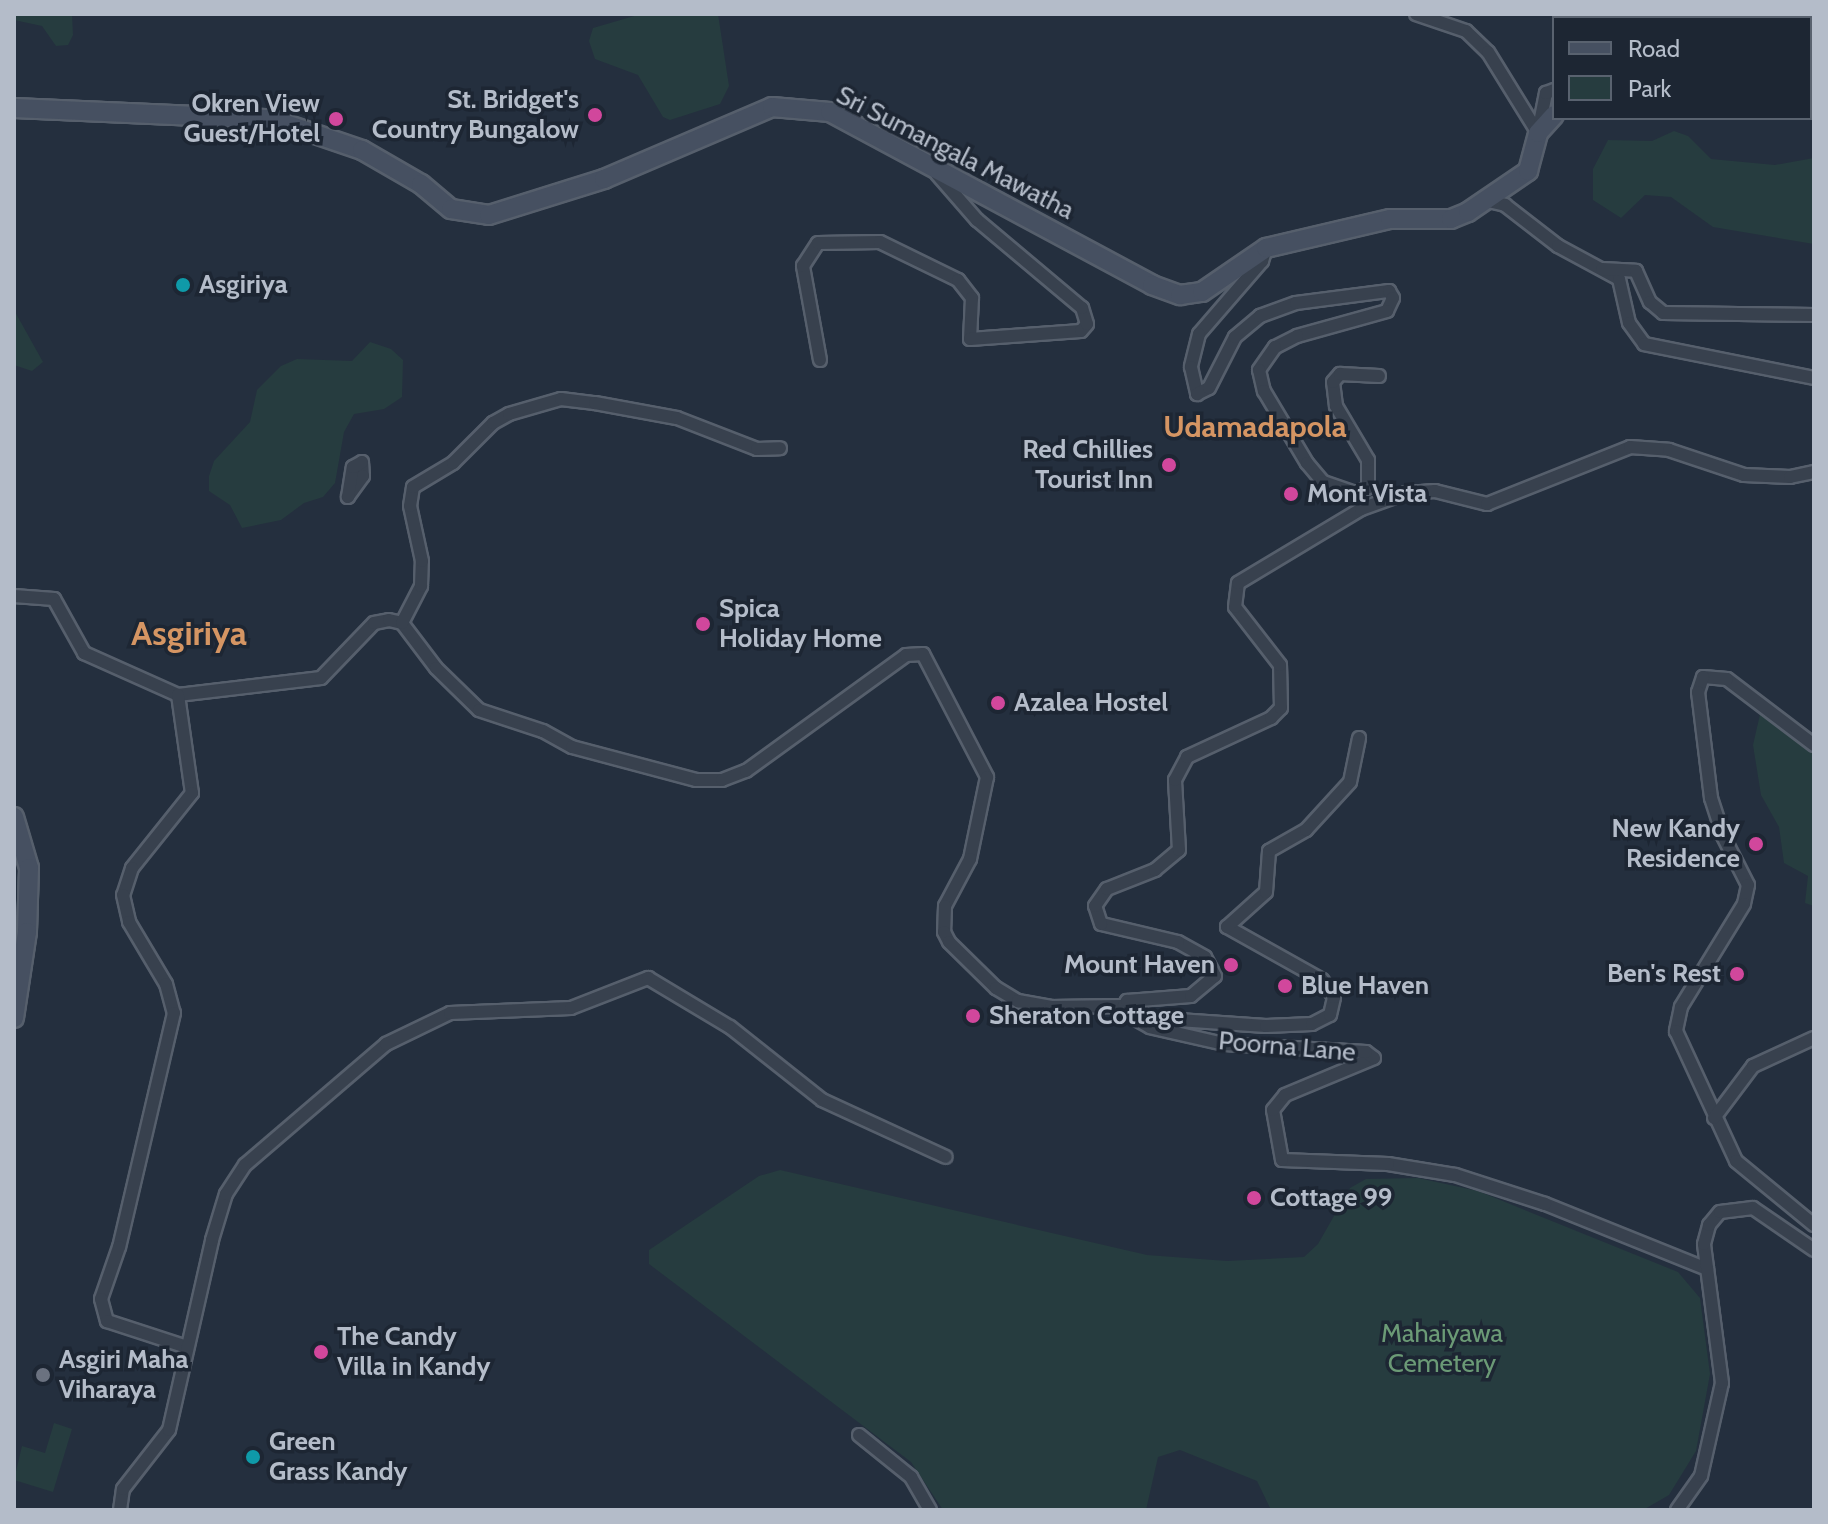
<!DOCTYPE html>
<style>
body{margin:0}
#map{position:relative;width:1828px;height:1524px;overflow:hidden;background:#242f3e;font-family:Cabin,sans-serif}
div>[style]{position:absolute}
.green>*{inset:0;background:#263c3f}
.roads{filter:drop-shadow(2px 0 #565f6c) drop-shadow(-2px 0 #565f6c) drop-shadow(0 2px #565f6c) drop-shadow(0 -2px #565f6c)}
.street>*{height:12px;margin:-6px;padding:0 6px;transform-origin:6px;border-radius:6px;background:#38414e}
.secondary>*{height:18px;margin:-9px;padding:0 9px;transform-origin:9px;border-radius:9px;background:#465061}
.dots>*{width:22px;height:22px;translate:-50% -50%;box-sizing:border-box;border:4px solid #1d2633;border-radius:50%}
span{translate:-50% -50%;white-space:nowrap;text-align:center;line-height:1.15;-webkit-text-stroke:7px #1d2633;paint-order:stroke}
.poi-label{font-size:26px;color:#b4bcc9;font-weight:700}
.right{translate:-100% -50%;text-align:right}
.left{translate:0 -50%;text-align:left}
.street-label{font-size:26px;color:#b4bcc9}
.park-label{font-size:26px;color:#6b9a76}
.quarter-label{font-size:30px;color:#d59563;font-weight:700}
.district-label{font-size:34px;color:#d59563;font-weight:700}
.frame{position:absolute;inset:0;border:16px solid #b4bcc9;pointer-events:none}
.legend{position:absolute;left:1552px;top:16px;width:260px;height:104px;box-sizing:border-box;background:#1d2633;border:2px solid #59626f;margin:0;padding:10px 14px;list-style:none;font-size:24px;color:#b4bcc9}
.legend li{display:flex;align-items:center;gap:16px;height:40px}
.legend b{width:40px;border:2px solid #59626f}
</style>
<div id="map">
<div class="green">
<i style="clip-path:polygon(14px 14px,72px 14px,73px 35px,68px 45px,56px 46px,42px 26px,14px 20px)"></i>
<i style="clip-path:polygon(641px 14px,718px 14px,729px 86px,720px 104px,670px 120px,663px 117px,638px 75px,595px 59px,589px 41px,593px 28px)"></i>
<i style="clip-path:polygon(1674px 131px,1688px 136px,1711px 159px,1775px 165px,1814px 158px,1814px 244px,1713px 227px,1671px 197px,1645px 195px,1621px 218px,1593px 200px,1593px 169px,1608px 140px,1652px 141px)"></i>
<i style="clip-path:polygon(14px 310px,43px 362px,32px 371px,14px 365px)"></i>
<i style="clip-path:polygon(370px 342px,391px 349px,403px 360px,402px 397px,384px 409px,354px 414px,344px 432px,335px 483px,323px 497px,304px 503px,281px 520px,242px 528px,230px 505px,209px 491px,209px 476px,214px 461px,250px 422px,257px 390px,281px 366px,297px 359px,352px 361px)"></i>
<i style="clip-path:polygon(1761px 710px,1814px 754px,1814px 906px,1805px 903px,1808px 876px,1784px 863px,1779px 827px,1761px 795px,1753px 745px)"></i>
<i style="clip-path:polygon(780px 1170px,1147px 1255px,1227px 1261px,1304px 1257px,1318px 1244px,1350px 1188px,1366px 1179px,1418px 1178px,1478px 1191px,1678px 1272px,1700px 1298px,1710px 1374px,1696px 1451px,1669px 1495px,1643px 1510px,1271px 1510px,1257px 1481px,1180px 1450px,1158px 1457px,1146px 1510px,943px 1510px,911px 1462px,649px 1264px,649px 1250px,759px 1176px)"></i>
<i style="clip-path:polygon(54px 1423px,72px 1429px,53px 1492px,14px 1480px,22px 1446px,45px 1453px)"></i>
</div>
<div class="roads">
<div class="street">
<i style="left:1416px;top:14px;width:53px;rotate:18.8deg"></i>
<i style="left:1466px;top:31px;width:30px;rotate:44deg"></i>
<i style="left:1488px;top:52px;width:95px;rotate:58.3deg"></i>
<i style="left:1686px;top:18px;width:33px"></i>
<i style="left:1753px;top:18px;width:13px;rotate:-18deg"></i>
<i style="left:1538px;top:133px;width:41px;rotate:-78.7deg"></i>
<i style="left:1546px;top:93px;width:9px;rotate:-21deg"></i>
<i style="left:1484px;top:200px;width:22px;rotate:13deg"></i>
<i style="left:1505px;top:205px;width:67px;rotate:37.7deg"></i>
<i style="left:1558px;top:246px;width:69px;rotate:28.4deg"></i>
<i style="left:1619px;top:279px;width:45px;rotate:77.2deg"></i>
<i style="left:1629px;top:323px;width:26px;rotate:54deg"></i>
<i style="left:1644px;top:344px;width:173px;rotate:11.3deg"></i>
<i style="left:1266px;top:248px;width:14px;rotate:107deg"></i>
<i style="left:1262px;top:261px;width:96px;rotate:130.8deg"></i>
<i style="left:1199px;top:334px;width:34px;rotate:104deg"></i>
<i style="left:1191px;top:367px;width:28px;rotate:77deg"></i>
<i style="left:1197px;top:394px;width:13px;rotate:-27deg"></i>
<i style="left:1209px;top:388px;width:57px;rotate:-63deg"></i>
<i style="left:1235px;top:337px;width:33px;rotate:-40deg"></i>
<i style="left:1260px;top:316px;width:38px;rotate:-20deg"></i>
<i style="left:1296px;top:303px;width:94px;rotate:-7.4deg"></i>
<i style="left:1389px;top:291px;width:8px;rotate:60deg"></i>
<i style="left:1393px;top:298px;width:14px;rotate:115deg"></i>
<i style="left:1387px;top:311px;width:93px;rotate:164.5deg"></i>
<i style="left:1297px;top:336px;width:25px;rotate:153deg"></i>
<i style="left:1275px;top:347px;width:28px;rotate:125deg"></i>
<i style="left:1259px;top:370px;width:22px;rotate:77deg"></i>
<i style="left:1264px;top:391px;width:84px;rotate:59.2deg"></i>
<i style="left:1307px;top:463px;width:25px;rotate:50deg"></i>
<i style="left:1323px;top:482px;width:36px;rotate:19deg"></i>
<i style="left:1357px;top:494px;width:13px;rotate:-32deg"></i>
<i style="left:1368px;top:487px;width:27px;rotate:-90deg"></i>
<i style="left:1368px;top:460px;width:63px;rotate:-120.7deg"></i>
<i style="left:1336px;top:406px;width:24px;rotate:-97deg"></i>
<i style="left:1333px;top:382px;width:11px;rotate:-49deg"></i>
<i style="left:1340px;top:374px;width:39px;rotate:3deg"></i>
<i style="left:1602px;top:269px;width:34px;rotate:3deg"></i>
<i style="left:1636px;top:271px;width:34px;rotate:66deg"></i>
<i style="left:1650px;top:302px;width:17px;rotate:40deg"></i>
<i style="left:1663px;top:313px;width:151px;rotate:0.8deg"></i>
<i style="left:820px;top:360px;width:96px;rotate:-100.3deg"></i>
<i style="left:803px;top:266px;width:27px;rotate:-57deg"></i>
<i style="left:818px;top:243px;width:62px;rotate:-0.9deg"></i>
<i style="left:880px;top:242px;width:87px;rotate:26deg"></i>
<i style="left:958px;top:280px;width:23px;rotate:52deg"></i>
<i style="left:972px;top:298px;width:41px;rotate:92.8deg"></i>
<i style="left:970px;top:339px;width:111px;rotate:-4.1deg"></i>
<i style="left:1081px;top:331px;width:9px;rotate:-49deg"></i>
<i style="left:1087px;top:324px;width:17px;rotate:-107deg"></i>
<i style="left:1082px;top:308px;width:137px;rotate:-140deg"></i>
<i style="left:977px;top:220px;width:61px;rotate:-131deg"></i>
<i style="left:362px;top:462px;width:14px;rotate:86deg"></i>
<i style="left:363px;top:476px;width:26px;rotate:126deg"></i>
<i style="left:348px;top:497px;width:30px;rotate:-81deg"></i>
<i style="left:353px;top:467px;width:10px;rotate:-29deg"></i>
<i style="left:14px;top:596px;width:40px;rotate:4.3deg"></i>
<i style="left:54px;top:599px;width:62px;rotate:60.9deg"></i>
<i style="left:84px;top:653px;width:103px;rotate:24.1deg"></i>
<i style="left:178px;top:695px;width:144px;rotate:-6.8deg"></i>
<i style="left:321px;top:678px;width:76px;rotate:-46.1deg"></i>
<i style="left:374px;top:623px;width:15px;rotate:-11deg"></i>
<i style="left:389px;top:620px;width:13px;rotate:13deg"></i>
<i style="left:402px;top:623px;width:56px;rotate:52.9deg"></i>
<i style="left:436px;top:668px;width:60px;rotate:44.3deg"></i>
<i style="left:479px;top:710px;width:67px;rotate:18.2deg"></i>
<i style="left:543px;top:731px;width:33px;rotate:29deg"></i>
<i style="left:572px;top:747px;width:128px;rotate:14.9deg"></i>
<i style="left:696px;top:780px;width:26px"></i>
<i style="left:722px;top:780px;width:26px;rotate:-21deg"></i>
<i style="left:746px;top:771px;width:198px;rotate:-35.9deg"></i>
<i style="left:906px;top:655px;width:17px;rotate:-3deg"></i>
<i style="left:923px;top:654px;width:139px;rotate:62.5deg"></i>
<i style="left:987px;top:777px;width:84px;rotate:101.7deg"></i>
<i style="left:970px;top:859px;width:53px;rotate:118deg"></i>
<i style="left:945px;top:906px;width:26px;rotate:92deg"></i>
<i style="left:944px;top:932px;width:11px;rotate:63deg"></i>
<i style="left:949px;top:942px;width:66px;rotate:44.4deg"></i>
<i style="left:996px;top:988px;width:26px;rotate:31deg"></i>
<i style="left:1018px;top:1001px;width:34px;rotate:10deg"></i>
<i style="left:1051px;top:1007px;width:73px;rotate:-0.8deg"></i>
<i style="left:402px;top:623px;width:42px;rotate:-62.8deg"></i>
<i style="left:421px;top:586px;width:25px;rotate:-88deg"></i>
<i style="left:422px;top:561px;width:56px;rotate:-102.3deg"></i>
<i style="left:410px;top:506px;width:19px;rotate:-81deg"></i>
<i style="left:413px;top:487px;width:47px;rotate:-31deg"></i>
<i style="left:453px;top:463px;width:57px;rotate:-45deg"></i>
<i style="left:493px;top:423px;width:18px;rotate:-29deg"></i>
<i style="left:509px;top:414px;width:54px;rotate:-16.1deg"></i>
<i style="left:561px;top:399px;width:34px;rotate:7deg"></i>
<i style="left:595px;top:403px;width:83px;rotate:10.4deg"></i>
<i style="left:677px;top:418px;width:86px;rotate:21.2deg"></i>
<i style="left:757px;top:449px;width:23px;rotate:-2deg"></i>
<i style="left:178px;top:695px;width:99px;rotate:81.9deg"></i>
<i style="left:192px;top:793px;width:96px;rotate:128.7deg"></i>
<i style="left:132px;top:868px;width:28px;rotate:108deg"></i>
<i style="left:123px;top:895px;width:28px;rotate:77deg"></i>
<i style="left:129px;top:922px;width:72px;rotate:59.2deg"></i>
<i style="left:166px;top:984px;width:30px;rotate:75deg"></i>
<i style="left:174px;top:1013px;width:240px;rotate:103.2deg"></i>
<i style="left:119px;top:1247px;width:55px;rotate:109.1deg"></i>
<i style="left:101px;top:1299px;width:23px;rotate:75deg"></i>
<i style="left:107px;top:1321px;width:84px;rotate:18deg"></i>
<i style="left:1814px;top:745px;width:109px;rotate:-142.8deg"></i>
<i style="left:1727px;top:679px;width:24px;rotate:-175deg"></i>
<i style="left:1703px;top:677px;width:16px;rotate:108deg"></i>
<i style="left:1698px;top:692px;width:107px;rotate:83deg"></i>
<i style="left:1711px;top:798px;width:40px;rotate:72deg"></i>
<i style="left:1723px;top:836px;width:55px;rotate:63deg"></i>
<i style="left:1748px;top:885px;width:19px;rotate:102deg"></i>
<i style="left:1744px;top:904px;width:121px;rotate:121.5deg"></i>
<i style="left:1681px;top:1007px;width:25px;rotate:102deg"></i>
<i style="left:1676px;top:1031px;width:143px;rotate:65.2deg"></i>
<i style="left:1736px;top:1161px;width:101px;rotate:39.4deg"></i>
<i style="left:1135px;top:1017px;width:131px;rotate:3.9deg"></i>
<i style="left:1266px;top:1026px;width:46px;rotate:-2.5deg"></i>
<i style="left:1312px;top:1024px;width:20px;rotate:-27deg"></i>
<i style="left:1330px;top:1015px;width:18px;rotate:-77deg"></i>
<i style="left:1334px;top:997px;width:21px;rotate:-125deg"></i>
<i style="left:1322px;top:980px;width:109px;rotate:-150.8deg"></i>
<i style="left:1227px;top:927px;width:52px;rotate:-41.9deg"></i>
<i style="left:1266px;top:892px;width:41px;rotate:-85.8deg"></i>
<i style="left:1269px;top:851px;width:43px;rotate:-29.6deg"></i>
<i style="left:1306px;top:830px;width:65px;rotate:-47.5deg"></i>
<i style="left:1350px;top:782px;width:45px;rotate:-78.4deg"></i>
<i style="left:1714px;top:1118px;width:65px;rotate:-53.1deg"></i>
<i style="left:1753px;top:1066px;width:67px;rotate:-24.7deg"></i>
<i style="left:1707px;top:1269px;width:175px;rotate:-158.1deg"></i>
<i style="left:1545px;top:1204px;width:95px;rotate:-162.1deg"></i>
<i style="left:1455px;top:1175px;width:68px;rotate:-170.7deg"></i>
<i style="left:1388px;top:1164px;width:106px;rotate:-177.8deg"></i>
<i style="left:1282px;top:1160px;width:51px;rotate:-100.2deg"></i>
<i style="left:1273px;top:1110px;width:19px;rotate:-51deg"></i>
<i style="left:1285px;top:1095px;width:96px;rotate:-22.6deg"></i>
<i style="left:1374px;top:1058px;width:10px;rotate:-143deg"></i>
<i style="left:1366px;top:1052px;width:142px;rotate:-176.8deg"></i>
<i style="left:1224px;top:1044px;width:76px;rotate:-167.1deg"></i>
<i style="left:1150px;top:1027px;width:21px;rotate:-151deg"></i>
<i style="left:1132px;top:1017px;width:14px;rotate:-126deg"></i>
<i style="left:1124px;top:1006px;width:6px;rotate:-59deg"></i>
<i style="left:1127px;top:1001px;width:64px;rotate:-4.5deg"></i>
<i style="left:1191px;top:996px;width:31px;rotate:-40deg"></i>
<i style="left:1215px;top:976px;width:21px;rotate:-118deg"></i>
<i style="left:1205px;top:957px;width:31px;rotate:-151deg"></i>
<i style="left:1178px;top:942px;width:79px;rotate:-166.8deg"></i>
<i style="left:1101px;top:924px;width:19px;rotate:-108deg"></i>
<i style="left:1095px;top:906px;width:21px;rotate:-55deg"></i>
<i style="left:1107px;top:889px;width:52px;rotate:-21.6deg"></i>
<i style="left:1155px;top:870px;width:31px;rotate:-40deg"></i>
<i style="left:1179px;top:850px;width:70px;rotate:-93.3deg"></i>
<i style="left:1175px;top:780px;width:26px;rotate:-62deg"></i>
<i style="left:1187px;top:757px;width:93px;rotate:-24.9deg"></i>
<i style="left:1271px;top:718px;width:14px;rotate:-45deg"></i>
<i style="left:1281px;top:708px;width:43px;rotate:-91.3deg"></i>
<i style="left:1280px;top:665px;width:73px;rotate:-127.8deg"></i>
<i style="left:1235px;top:607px;width:24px;rotate:-83deg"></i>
<i style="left:1238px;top:583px;width:144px;rotate:-31deg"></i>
<i style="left:1361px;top:509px;width:48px;rotate:-19.6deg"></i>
<i style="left:1406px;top:493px;width:29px;rotate:-4deg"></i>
<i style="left:1435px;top:491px;width:54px;rotate:14deg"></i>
<i style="left:1487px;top:504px;width:154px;rotate:-21.7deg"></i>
<i style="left:1630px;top:447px;width:39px;rotate:4deg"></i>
<i style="left:1669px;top:450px;width:79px;rotate:18.4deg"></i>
<i style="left:1744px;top:475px;width:46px;rotate:2.5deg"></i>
<i style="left:1790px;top:477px;width:25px;rotate:-12deg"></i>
<i style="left:859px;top:1435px;width:67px;rotate:38.9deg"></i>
<i style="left:911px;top:1477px;width:38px;rotate:60deg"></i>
<i style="left:120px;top:1510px;width:21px;rotate:-82deg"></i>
<i style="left:123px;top:1489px;width:75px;rotate:-52.1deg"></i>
<i style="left:169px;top:1430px;width:195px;rotate:-77.2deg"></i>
<i style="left:212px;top:1240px;width:48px;rotate:-73.1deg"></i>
<i style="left:226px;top:1194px;width:35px;rotate:-57deg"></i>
<i style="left:245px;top:1165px;width:186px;rotate:-40.6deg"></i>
<i style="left:386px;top:1044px;width:71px;rotate:-25.8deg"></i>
<i style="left:450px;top:1013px;width:121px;rotate:-2.4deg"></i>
<i style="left:571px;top:1008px;width:83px;rotate:-21.3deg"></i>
<i style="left:648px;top:978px;width:96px;rotate:30.9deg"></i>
<i style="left:730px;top:1027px;width:117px;rotate:38.4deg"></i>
<i style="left:822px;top:1100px;width:136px;rotate:24.7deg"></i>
<i style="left:1677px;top:1510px;width:42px;rotate:-54.8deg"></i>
<i style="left:1701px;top:1476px;width:95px;rotate:-77.3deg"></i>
<i style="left:1722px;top:1383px;width:140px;rotate:-97.4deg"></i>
<i style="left:1704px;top:1244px;width:20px;rotate:-75deg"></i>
<i style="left:1709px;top:1225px;width:17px;rotate:-50deg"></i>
<i style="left:1720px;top:1212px;width:33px;rotate:-7deg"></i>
<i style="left:1753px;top:1208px;width:74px;rotate:34.5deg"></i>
</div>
<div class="secondary">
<i style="left:1810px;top:80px;width:4px"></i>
<i style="left:14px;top:108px;width:257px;rotate:2.5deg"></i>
<i style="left:271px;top:119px;width:96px;rotate:18.8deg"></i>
<i style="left:362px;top:150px;width:68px;rotate:30deg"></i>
<i style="left:421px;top:184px;width:39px;rotate:40deg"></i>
<i style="left:451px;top:209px;width:38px;rotate:9deg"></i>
<i style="left:489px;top:215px;width:121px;rotate:-17.4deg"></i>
<i style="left:604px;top:179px;width:183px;rotate:-23.2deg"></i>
<i style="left:772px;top:107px;width:58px;rotate:4.9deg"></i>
<i style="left:830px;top:112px;width:366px;rotate:28.2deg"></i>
<i style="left:1152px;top:285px;width:30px;rotate:20deg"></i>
<i style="left:1180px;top:295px;width:22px;rotate:-8deg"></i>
<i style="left:1202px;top:292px;width:78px;rotate:-34.5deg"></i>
<i style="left:1266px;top:248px;width:127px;rotate:-13.2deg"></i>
<i style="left:1390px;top:219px;width:61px"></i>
<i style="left:1451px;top:219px;width:18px;rotate:-22deg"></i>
<i style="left:1468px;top:212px;width:73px;rotate:-34.3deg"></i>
<i style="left:1528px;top:171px;width:39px;rotate:-75deg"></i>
<i style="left:1538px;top:133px;width:24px;rotate:-48deg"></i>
<i style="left:14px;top:817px;width:53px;rotate:73.6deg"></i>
<i style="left:29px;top:868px;width:64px;rotate:91.8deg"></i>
<i style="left:27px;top:932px;width:87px;rotate:98.6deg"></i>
</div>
</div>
<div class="dots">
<i style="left:595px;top:115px;background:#d1479c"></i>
<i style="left:336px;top:119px;background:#d1479c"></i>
<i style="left:183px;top:285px;background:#0f9aa8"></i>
<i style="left:1169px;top:465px;background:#d1479c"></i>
<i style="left:1291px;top:494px;background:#d1479c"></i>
<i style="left:703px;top:624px;background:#d1479c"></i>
<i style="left:998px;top:703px;background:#d1479c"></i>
<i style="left:1756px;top:844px;background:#d1479c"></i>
<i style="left:1231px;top:965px;background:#d1479c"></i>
<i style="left:1737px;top:974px;background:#d1479c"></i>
<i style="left:1285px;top:986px;background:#d1479c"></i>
<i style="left:973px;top:1016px;background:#d1479c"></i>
<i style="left:1254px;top:1198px;background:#d1479c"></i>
<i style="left:321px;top:1352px;background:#d1479c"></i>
<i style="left:43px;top:1375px;background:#6b7280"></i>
<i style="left:253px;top:1457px;background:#0f9aa8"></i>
</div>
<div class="poi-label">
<span class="right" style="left:579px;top:115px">St. Bridget's<br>Country Bungalow</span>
<span class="right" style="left:320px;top:119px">Okren View<br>Guest/Hotel</span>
<span class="left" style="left:199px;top:285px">Asgiriya</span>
<span class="right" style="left:1153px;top:465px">Red Chillies<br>Tourist Inn</span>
<span class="left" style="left:1307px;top:494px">Mont Vista</span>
<span class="left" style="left:719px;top:624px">Spica<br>Holiday Home</span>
<span class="left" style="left:1014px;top:703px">Azalea Hostel</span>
<span class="right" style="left:1740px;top:844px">New Kandy<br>Residence</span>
<span class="right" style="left:1215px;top:965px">Mount Haven</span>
<span class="right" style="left:1721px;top:974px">Ben's Rest</span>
<span class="left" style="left:1301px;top:986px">Blue Haven</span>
<span class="left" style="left:989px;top:1016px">Sheraton Cottage</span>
<span class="left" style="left:1270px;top:1198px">Cottage 99</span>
<span class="left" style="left:337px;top:1352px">The Candy<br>Villa in Kandy</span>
<span class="left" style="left:59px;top:1375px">Asgiri Maha<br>Viharaya</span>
<span class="left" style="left:269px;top:1457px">Green<br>Grass Kandy</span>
</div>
<div class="street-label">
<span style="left:955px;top:153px;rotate:27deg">Sri Sumangala Mawatha</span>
<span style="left:1287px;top:1047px;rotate:5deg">Poorna Lane</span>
</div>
<div class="park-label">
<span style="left:1442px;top:1349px">Mahaiyawa<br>Cemetery</span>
</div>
<div class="quarter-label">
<span style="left:1255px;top:427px">Udamadapola</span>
</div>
<div class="district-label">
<span style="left:189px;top:634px">Asgiriya</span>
</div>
<div class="frame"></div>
<ul class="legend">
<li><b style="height:10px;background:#465061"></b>Road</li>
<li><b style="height:22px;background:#263c3f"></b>Park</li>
</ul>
</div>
